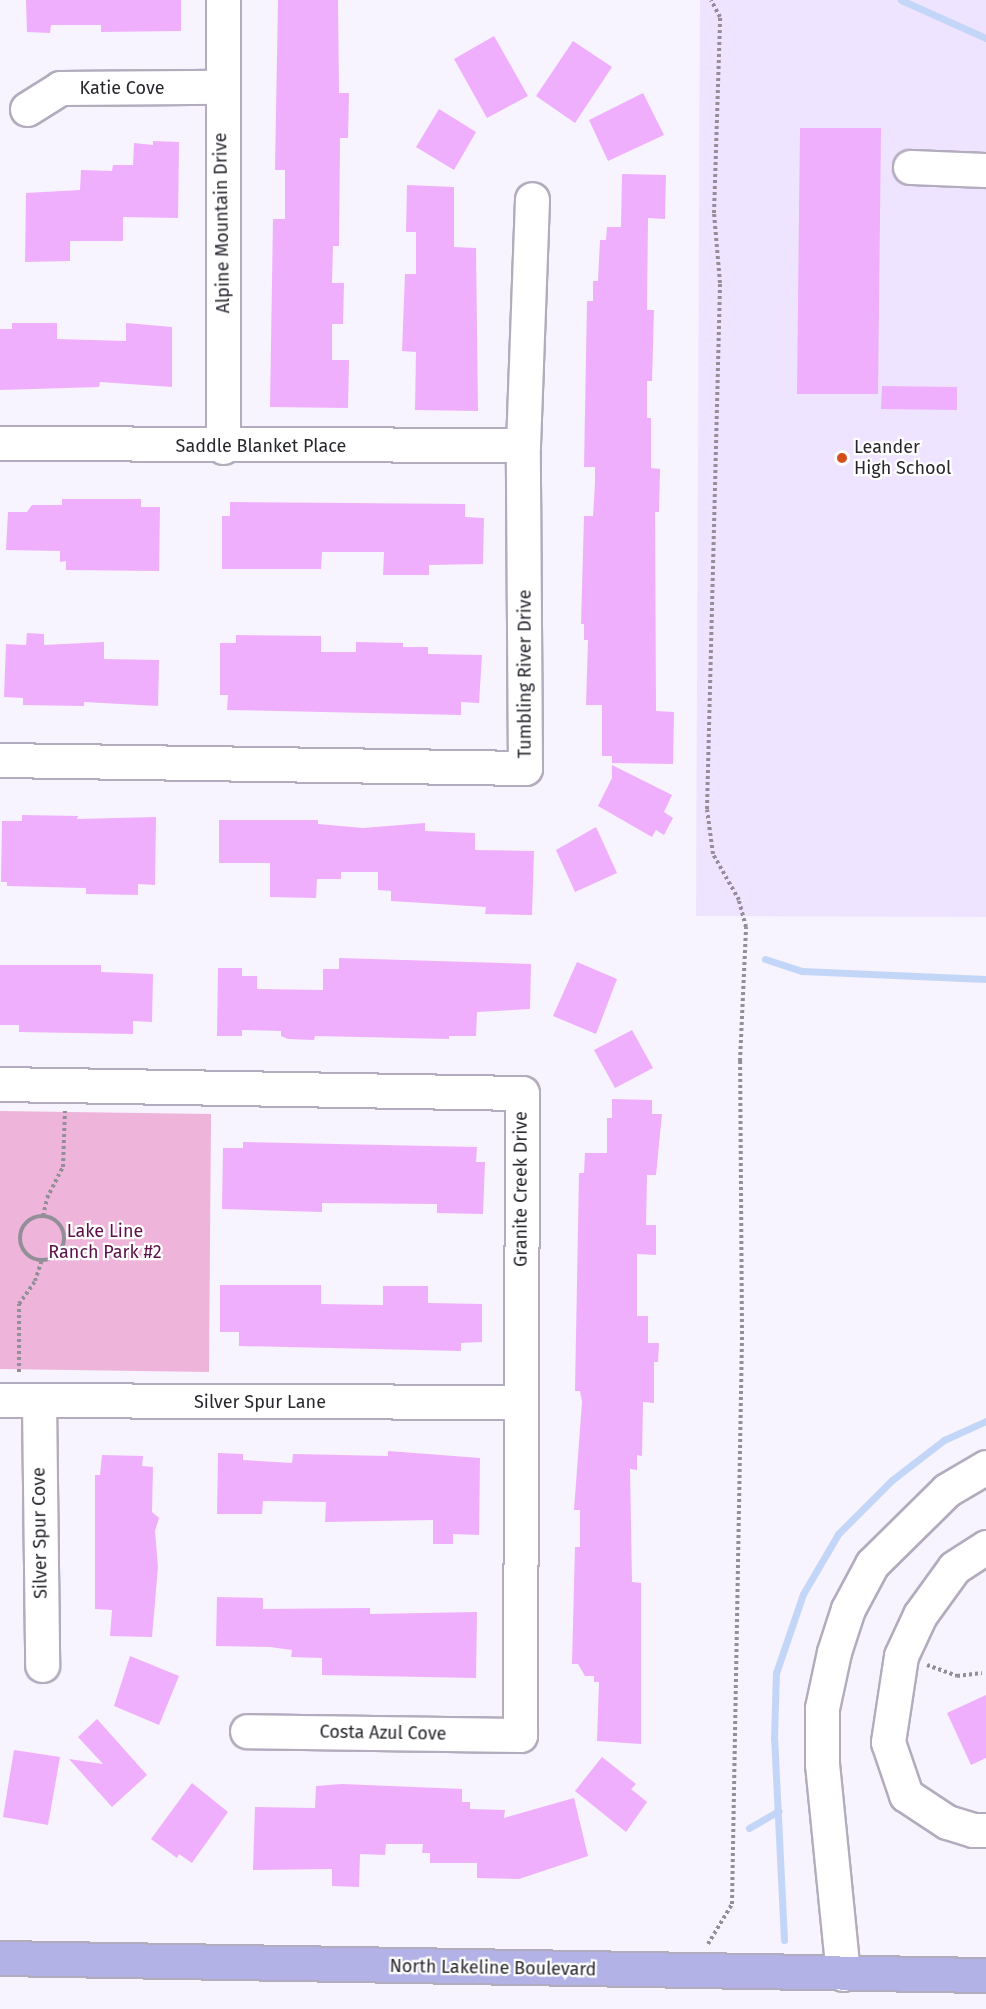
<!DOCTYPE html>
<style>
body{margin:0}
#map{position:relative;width:986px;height:2009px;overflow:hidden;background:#f7f3ff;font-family:"Fira Sans",sans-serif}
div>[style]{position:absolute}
.built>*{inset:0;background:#eee4ff}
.green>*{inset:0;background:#efb4d9}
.stream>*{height:7px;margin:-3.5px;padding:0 3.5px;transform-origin:3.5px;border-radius:3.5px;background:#c4d6f7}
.building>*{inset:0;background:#f0affc}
.path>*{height:4px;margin-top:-2px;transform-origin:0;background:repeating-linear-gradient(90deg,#928f99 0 3px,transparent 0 6px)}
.path>.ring{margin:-2px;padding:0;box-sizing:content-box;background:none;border:4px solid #928f99;border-radius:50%}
.roads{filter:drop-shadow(2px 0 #b2acbe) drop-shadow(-2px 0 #b2acbe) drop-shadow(0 2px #b2acbe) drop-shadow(0 -2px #b2acbe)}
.minor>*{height:33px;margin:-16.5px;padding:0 16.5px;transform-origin:16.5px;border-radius:16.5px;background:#fff}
.major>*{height:33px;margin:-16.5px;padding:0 16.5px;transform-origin:16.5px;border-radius:16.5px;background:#b2b2e6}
.dots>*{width:16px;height:16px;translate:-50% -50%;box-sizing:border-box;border:3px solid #fff;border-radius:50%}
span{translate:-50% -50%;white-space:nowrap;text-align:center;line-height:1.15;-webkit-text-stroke:4.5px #fff;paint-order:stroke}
.street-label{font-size:18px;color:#29272e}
.poi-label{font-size:18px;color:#29272e}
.left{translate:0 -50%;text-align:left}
.park-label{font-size:18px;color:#5b1048}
</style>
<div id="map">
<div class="built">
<i style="clip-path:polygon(700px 0,986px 0,986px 917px,696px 916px)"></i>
</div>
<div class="green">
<i style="clip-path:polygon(0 1111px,211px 1114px,209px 1372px,0 1369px)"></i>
</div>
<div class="stream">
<i style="left:901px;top:0;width:93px;rotate:24.1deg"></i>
<i style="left:765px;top:959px;width:39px;rotate:18deg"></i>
<i style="left:802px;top:971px;width:184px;rotate:2.5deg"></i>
<i style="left:749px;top:1828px;width:34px;rotate:-30deg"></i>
<i style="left:784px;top:1940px;width:201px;rotate:-92.8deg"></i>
<i style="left:774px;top:1739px;width:66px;rotate:-88.3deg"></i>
<i style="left:776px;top:1673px;width:83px;rotate:-71.1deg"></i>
<i style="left:803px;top:1594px;width:69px;rotate:-59.7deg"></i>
<i style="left:838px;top:1534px;width:76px;rotate:-45deg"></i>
<i style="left:892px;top:1480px;width:66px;rotate:-37.6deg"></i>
<i style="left:944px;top:1440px;width:46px;rotate:-24.3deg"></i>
</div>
<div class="building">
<i style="clip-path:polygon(26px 0,181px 0,181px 31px,101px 32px,101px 25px,51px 25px,50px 33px,27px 32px)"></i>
<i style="clip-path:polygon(278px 0,338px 0,339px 93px,349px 93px,348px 138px,340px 138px,339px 246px,333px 246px,332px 283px,344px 283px,343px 324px,332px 324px,332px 360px,349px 360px,348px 408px,270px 407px,273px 219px,285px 219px,285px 170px,275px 170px)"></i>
<i style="clip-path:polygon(494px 36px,528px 96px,487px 118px,454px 59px)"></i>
<i style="clip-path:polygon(573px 41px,612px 67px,575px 123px,536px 96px)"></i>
<i style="clip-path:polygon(643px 93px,664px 135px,608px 161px,589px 120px)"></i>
<i style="clip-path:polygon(439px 109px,476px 132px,454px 170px,416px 147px)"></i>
<i style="clip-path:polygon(800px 128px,881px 128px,878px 394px,797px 394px)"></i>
<i style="clip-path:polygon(153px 141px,179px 142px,178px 218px,123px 217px,123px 241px,70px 241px,70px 261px,25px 262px,26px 193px,80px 190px,81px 170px,112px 171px,113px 165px,133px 165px,134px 143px,153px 145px)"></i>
<i style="clip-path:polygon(622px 174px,666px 175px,665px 219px,648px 218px,647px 310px,654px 310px,652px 381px,647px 381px,647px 418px,651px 418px,651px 468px,660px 469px,659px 512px,655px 512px,656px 711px,674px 712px,673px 764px,612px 763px,612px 756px,602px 756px,602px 705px,586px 705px,588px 640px,584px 640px,584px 624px,581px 624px,584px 516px,593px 516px,595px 483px,595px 467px,584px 467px,587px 301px,593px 301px,593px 281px,598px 281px,600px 240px,606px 240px,607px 227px,621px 227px)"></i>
<i style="clip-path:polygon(407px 185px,454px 187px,454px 247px,476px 248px,478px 411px,415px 410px,416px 352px,402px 351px,405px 274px,416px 274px,416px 232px,406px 232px)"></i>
<i style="clip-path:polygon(12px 323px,57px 323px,57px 339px,126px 341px,126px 323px,172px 327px,172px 387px,100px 382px,99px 387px,0 390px,0 329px,12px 329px)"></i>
<i style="clip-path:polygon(882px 386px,957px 387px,957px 410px,881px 409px)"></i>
<i style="clip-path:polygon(62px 499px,141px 499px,141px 507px,160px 507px,159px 571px,66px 570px,66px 561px,60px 562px,60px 551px,6px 550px,8px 512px,27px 512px,32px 505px,62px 505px)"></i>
<i style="clip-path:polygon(230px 502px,465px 504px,465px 517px,484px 518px,483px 564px,429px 565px,429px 575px,383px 575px,384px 552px,322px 552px,321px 569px,222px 569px,222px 516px,230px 516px)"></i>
<i style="clip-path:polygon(27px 633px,44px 634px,44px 645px,104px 642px,104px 659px,159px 660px,158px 706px,84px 702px,84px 706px,23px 705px,23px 698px,4px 697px,6px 644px,26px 645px)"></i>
<i style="clip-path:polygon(236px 635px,321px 636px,321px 652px,356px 652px,356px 642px,403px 643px,403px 647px,428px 647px,428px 654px,482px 655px,479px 703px,461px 702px,461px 715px,227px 710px,228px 695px,220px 695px,220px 643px,236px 643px)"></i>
<i style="clip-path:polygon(612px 765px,672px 795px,664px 812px,673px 818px,664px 835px,656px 830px,652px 837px,598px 806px,612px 778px)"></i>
<i style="clip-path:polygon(22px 815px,78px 816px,77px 819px,156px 817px,155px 885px,138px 884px,138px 895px,86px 894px,86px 888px,7px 886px,7px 882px,1px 882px,2px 821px,22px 821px)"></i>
<i style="clip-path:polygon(219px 820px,318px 820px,318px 824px,363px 828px,425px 823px,425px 831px,475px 833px,475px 850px,534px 851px,532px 915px,485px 914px,486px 907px,391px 901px,391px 891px,378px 890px,378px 872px,341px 872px,341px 879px,317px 879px,316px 898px,270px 897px,270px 863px,219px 863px)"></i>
<i style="clip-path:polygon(596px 827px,617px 873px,575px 892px,556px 850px)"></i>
<i style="clip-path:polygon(339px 958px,531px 964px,530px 1009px,477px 1012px,476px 1036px,449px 1036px,449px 1039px,315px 1036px,314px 1040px,288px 1039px,281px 1036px,281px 1031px,242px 1030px,242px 1036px,217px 1036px,218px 968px,242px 968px,242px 976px,257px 976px,257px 989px,323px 990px,323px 969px,339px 969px)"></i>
<i style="clip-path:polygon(577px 962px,617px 979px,596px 1034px,553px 1016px)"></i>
<i style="clip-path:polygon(0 965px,101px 965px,101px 972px,153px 974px,152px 1022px,133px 1021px,133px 1034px,19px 1032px,19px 1025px,0 1025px)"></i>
<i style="clip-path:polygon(632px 1030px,653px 1068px,615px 1088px,594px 1050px)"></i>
<i style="clip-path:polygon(612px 1099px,652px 1100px,652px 1114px,662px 1114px,656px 1175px,647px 1175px,646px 1225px,656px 1225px,656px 1255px,637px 1254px,637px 1316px,648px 1316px,648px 1343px,659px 1343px,658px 1362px,654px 1362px,654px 1403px,643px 1402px,642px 1456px,637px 1455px,637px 1470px,630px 1469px,632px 1582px,641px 1583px,641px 1744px,597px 1741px,599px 1682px,594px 1682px,594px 1676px,585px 1676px,578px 1664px,572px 1664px,575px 1547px,580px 1547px,580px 1510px,574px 1510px,582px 1402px,580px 1391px,575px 1391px,579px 1173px,584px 1173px,585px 1153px,607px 1153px,607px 1118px,612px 1118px)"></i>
<i style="clip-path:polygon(243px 1142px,477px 1147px,476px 1162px,485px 1162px,483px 1214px,437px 1213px,437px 1204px,322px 1203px,322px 1212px,222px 1209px,223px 1148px,243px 1148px)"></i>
<i style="clip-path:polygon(220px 1285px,321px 1285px,321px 1304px,383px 1305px,383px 1286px,428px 1286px,428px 1303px,482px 1304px,482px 1342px,461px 1343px,461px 1351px,239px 1346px,239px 1332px,220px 1332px)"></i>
<i style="clip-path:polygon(388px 1451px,480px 1458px,479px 1535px,453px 1534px,453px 1544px,433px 1544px,433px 1520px,325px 1522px,326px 1502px,263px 1501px,262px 1514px,217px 1514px,218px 1453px,243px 1454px,243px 1460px,292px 1463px,293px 1454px,388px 1456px)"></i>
<i style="clip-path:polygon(102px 1455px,143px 1456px,142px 1466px,153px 1467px,152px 1512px,159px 1518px,155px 1531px,158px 1567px,152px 1637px,110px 1636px,112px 1610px,95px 1609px,95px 1475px,100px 1475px)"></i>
<i style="clip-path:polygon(217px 1597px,263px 1598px,263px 1609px,370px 1608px,370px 1614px,477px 1612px,476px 1678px,322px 1675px,322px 1658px,291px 1657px,292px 1650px,270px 1647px,216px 1646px)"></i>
<i style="clip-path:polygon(130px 1656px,179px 1676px,159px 1725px,114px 1706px)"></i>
<i style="clip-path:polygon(986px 1695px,986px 1758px,971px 1765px,947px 1713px)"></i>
<i style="clip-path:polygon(97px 1719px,147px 1775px,112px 1807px,69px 1759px,103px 1764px,78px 1737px)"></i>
<i style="clip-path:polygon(14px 1750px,60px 1757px,48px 1825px,3px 1817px)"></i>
<i style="clip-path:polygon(602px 1757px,636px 1784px,631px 1789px,647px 1802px,626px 1832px,575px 1791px)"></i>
<i style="clip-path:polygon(192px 1783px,228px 1812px,192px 1863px,179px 1854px,177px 1858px,151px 1839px)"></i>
<i style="clip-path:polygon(342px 1784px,462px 1789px,462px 1802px,470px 1802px,470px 1809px,505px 1810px,504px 1818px,574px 1798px,588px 1856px,519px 1879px,477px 1878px,477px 1863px,430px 1863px,430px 1853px,422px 1853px,423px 1844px,386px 1844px,385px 1855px,360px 1854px,359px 1887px,332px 1886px,332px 1869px,253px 1870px,255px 1807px,315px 1808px,316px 1786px)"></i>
</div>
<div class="path">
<i class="ring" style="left:20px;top:1216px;width:40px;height:40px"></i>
<i style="left:43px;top:1216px;width:18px;rotate:-77deg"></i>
<i style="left:47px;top:1198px;width:35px;rotate:-63deg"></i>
<i style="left:63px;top:1167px;width:56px;rotate:-88deg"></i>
<i style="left:19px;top:1372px;width:68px;rotate:-90deg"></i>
<i style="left:19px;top:1304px;width:28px;rotate:-55deg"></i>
<i style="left:35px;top:1281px;width:22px;rotate:-72deg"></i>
<i style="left:927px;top:1665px;width:32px;rotate:20deg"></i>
<i style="left:957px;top:1676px;width:25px;rotate:-7deg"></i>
<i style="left:708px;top:1944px;width:47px;rotate:-59deg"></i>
<i style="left:732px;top:1904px;width:570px;rotate:-88.99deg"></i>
<i style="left:742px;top:1334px;width:273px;rotate:-90.4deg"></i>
<i style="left:740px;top:1061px;width:134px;rotate:-87.4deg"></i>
<i style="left:746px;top:927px;width:28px;rotate:-105deg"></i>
<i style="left:739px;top:900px;width:53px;rotate:-119.5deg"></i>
<i style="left:713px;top:854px;width:45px;rotate:-97.6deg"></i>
<i style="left:707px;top:809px;width:526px;rotate:-88.58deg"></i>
<i style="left:720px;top:283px;width:70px;rotate:-94.9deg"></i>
<i style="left:714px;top:213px;width:196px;rotate:-88.2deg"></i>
<i style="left:720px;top:17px;width:19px;rotate:-118deg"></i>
</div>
<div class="roads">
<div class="minor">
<i style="left:223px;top:0;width:447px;rotate:90deg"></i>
<i style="left:27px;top:109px;width:39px;rotate:-32deg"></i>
<i style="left:60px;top:88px;width:163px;rotate:-0.4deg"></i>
<i style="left:910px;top:167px;width:76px;rotate:2.3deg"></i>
<i style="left:0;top:443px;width:523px;rotate:0.22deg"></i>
<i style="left:0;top:760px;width:525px;rotate:0.87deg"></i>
<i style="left:525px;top:768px;width:323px;rotate:-90.4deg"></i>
<i style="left:523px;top:445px;width:246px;rotate:-87.9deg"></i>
<i style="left:0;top:1084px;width:522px;rotate:0.99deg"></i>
<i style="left:522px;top:1093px;width:642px;rotate:90.18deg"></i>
<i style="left:520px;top:1735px;width:273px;rotate:-179.2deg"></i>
<i style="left:0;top:1400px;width:519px;rotate:0.22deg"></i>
<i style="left:39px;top:1401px;width:264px;rotate:89.3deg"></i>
<i style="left:986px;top:1547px;width:38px;rotate:147deg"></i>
<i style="left:954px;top:1568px;width:58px;rotate:125.9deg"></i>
<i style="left:920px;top:1615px;width:45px;rotate:114.9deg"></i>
<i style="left:901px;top:1656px;width:87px;rotate:98.6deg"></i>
<i style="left:888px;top:1742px;width:56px;rotate:71.2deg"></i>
<i style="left:906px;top:1795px;width:49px;rotate:33.4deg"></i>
<i style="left:947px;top:1822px;width:27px;rotate:17deg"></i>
<i style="left:973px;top:1830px;width:13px"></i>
<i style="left:843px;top:1974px;width:211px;rotate:-95.7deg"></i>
<i style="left:822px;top:1764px;width:56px;rotate:-90deg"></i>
<i style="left:822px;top:1708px;width:57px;rotate:-77.9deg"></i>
<i style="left:834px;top:1652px;width:45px;rotate:-72deg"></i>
<i style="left:848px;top:1609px;width:51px;rotate:-61.9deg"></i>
<i style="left:872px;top:1564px;width:105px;rotate:-44.6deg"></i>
<i style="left:947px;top:1490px;width:45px;rotate:-30.5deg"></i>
</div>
<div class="major">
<i style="left:0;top:1958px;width:986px;rotate:0.99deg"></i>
</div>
</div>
<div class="dots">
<i style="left:842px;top:458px;background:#d44d1a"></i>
</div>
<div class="street-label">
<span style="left:122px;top:88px">Katie Cove</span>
<span style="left:222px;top:223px;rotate:-91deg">Alpine Mountain Drive</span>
<span style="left:261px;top:446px">Saddle Blanket Place</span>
<span style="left:525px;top:674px;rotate:-90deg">Tumbling River Drive</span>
<span style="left:521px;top:1189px;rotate:-90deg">Granite Creek Drive</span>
<span style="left:260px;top:1402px">Silver Spur Lane</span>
<span style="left:40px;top:1533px;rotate:-91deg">Silver Spur Cove</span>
<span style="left:383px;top:1733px;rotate:1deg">Costa Azul Cove</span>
<span style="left:493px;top:1968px;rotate:1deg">North Lakeline Boulevard</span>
</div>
<div class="poi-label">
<span class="left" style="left:854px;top:458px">Leander<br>High School</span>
</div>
<div class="park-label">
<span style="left:105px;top:1242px">Lake Line<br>Ranch Park #2</span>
</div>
</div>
